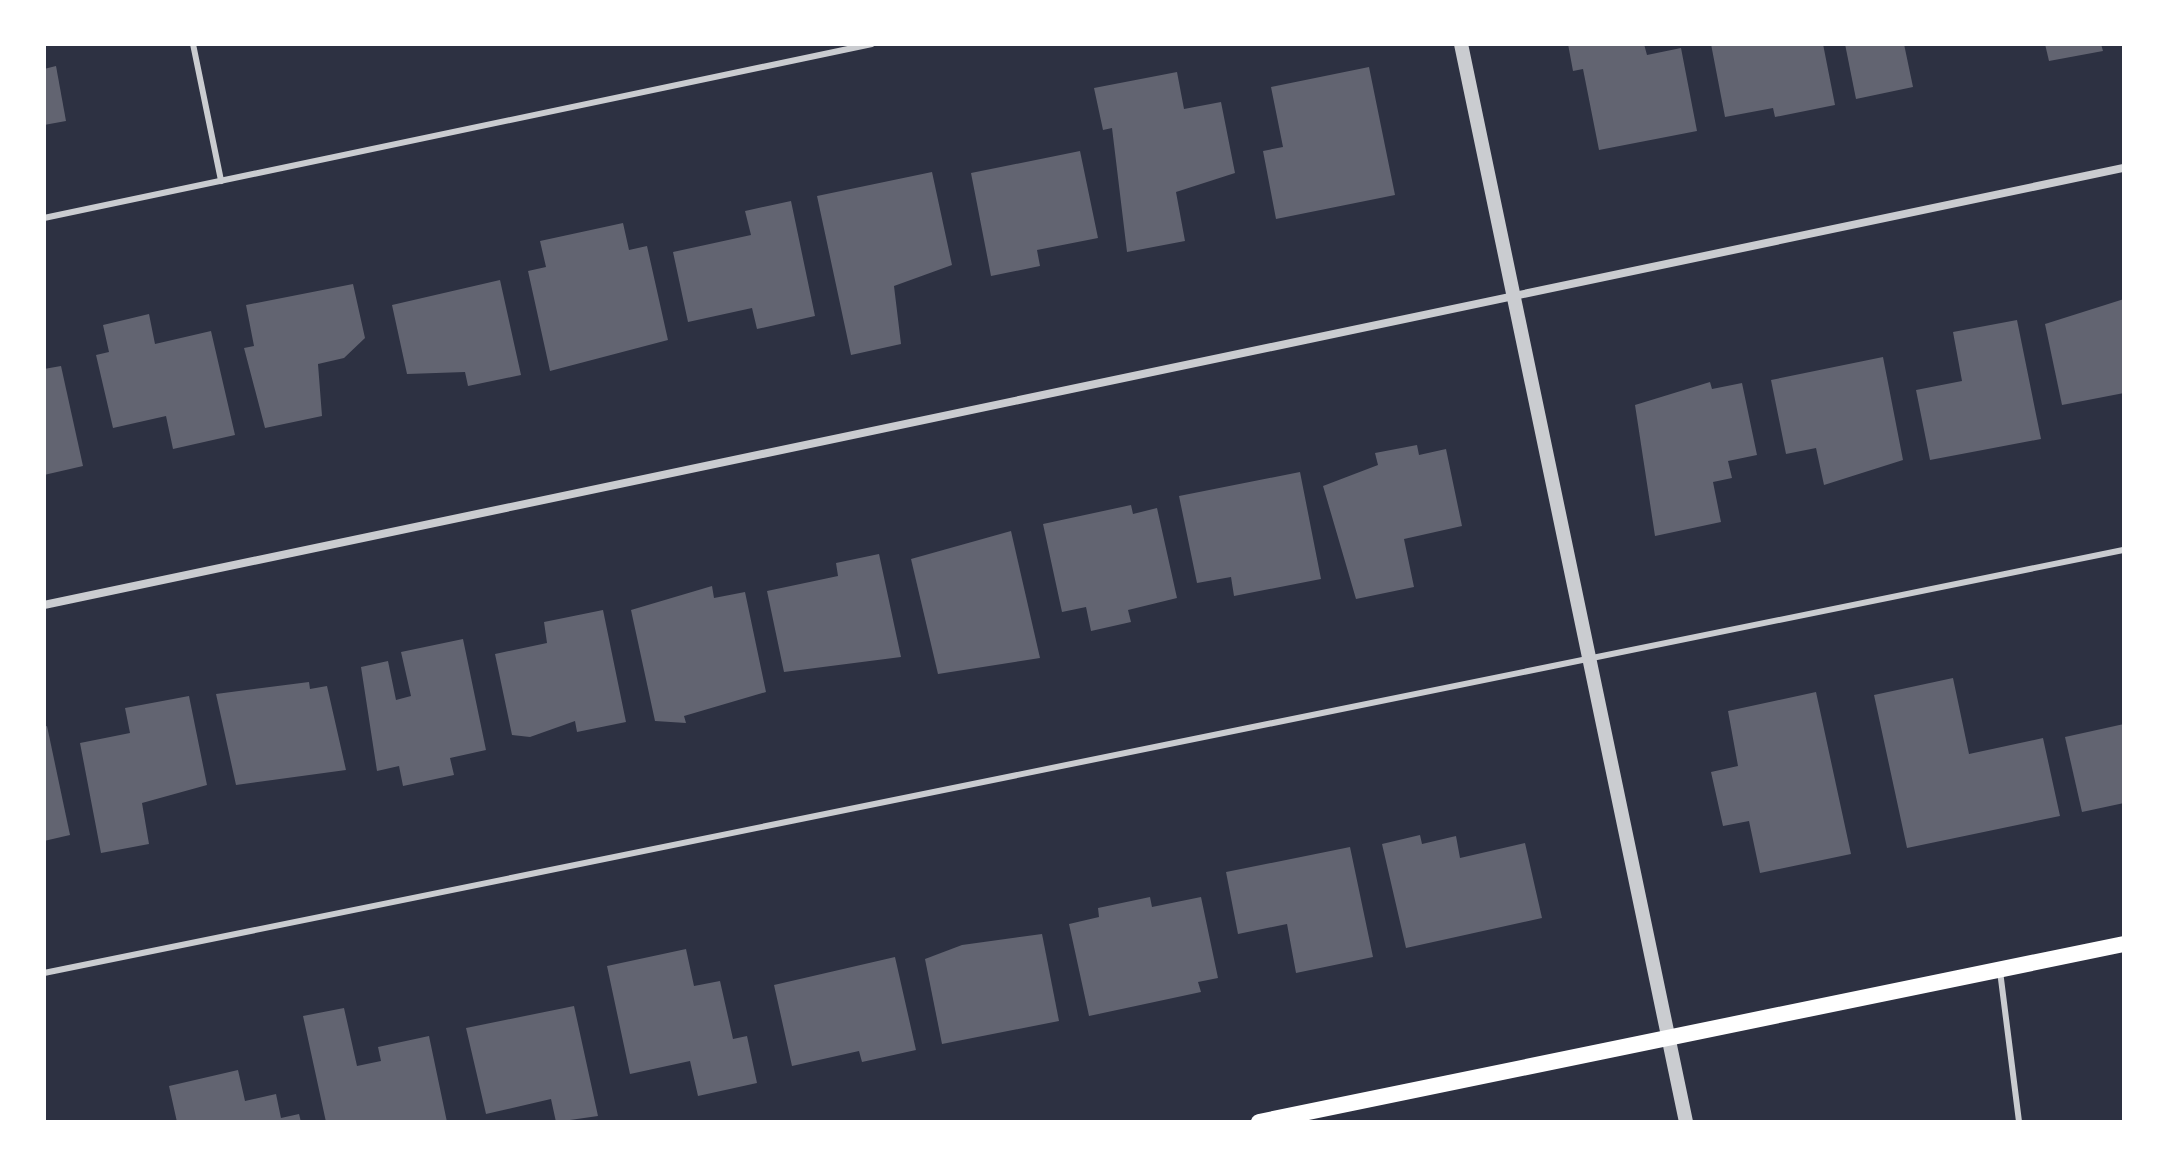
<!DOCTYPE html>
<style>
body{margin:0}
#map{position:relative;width:2168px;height:1166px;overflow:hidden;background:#2d3142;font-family:"Sofia Sans Condensed",sans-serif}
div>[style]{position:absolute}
.building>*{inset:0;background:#626471}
.service>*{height:6px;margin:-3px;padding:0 3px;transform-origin:3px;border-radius:3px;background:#caccd0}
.minor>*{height:8px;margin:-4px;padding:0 4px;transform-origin:4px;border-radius:4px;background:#caccd0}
.tertiary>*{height:14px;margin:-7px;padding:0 7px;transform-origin:7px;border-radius:7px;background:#caccd0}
.secondary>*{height:16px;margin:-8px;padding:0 8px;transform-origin:8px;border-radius:8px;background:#fff}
span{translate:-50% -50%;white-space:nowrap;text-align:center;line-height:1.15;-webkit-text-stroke:8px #fff;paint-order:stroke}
.frame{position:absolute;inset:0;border:46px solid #fff;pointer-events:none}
</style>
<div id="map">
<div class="building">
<i style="clip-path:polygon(1568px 44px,1644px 44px,1647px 55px,1681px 48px,1697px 131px,1599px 150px,1583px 69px,1573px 71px)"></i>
<i style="clip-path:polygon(1711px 44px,1823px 44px,1835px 105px,1775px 117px,1773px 108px,1725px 117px)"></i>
<i style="clip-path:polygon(1845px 44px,1904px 44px,1913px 87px,1856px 99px)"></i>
<i style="clip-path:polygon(2045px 44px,2101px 44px,2103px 51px,2049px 61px)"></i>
<i style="clip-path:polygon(56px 66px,66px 121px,44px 125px,44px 69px)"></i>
<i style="clip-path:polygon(1369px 67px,1395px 195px,1276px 219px,1263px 151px,1283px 147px,1271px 87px)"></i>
<i style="clip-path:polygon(1177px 72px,1184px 109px,1221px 102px,1235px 173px,1176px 192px,1185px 241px,1127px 252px,1112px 128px,1103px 130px,1094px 88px)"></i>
<i style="clip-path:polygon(1080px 151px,1098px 238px,1037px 250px,1040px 266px,991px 276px,971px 173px)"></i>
<i style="clip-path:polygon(932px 172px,952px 265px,894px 286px,901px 344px,851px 355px,817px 196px)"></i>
<i style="clip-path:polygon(791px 201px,815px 316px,757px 329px,752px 308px,688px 322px,673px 252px,751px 235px,745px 211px)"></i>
<i style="clip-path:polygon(623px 223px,629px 250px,647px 246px,668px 340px,550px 371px,528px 271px,546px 267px,540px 241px)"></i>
<i style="clip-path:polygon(500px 280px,521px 375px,468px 386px,465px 372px,407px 374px,392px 305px)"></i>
<i style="clip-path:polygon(353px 284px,365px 338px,344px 358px,318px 364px,322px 416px,265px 428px,244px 348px,254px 346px,246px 305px)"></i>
<i style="clip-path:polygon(2124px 299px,2124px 393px,2062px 405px,2045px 324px)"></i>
<i style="clip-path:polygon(149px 314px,155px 344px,211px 331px,235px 435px,173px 449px,166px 416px,113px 428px,96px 355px,109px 352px,103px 325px)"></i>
<i style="clip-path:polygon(2017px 320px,2041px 439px,1930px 460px,1916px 390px,1962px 381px,1953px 332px)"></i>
<i style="clip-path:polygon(1883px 357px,1903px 460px,1824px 485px,1816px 448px,1786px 454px,1771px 380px)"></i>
<i style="clip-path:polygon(61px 366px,83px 466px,44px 475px,44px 369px)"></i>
<i style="clip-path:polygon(1710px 382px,1712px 389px,1742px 383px,1757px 455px,1728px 461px,1732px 478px,1713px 482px,1721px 522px,1655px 536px,1635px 405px)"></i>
<i style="clip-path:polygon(1417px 445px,1419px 455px,1446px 449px,1462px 526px,1404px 539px,1414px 587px,1356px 599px,1323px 486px,1378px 465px,1375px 453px)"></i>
<i style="clip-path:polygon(1300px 472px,1321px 579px,1234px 596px,1231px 577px,1197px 583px,1179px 496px)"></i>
<i style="clip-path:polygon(1131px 505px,1133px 514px,1157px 508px,1177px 598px,1128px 610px,1131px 622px,1091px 631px,1086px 607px,1062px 612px,1043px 524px)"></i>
<i style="clip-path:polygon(1011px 531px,1040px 658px,938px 674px,911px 559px)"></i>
<i style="clip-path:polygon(879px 554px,901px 657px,784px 672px,767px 591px,838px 576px,836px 563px)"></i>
<i style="clip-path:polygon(712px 586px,714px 598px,745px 592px,766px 692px,684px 716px,686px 723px,655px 721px,631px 610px)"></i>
<i style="clip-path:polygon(603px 610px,626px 722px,577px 732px,575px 721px,530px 737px,512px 735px,495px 654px,547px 643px,544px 622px)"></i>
<i style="clip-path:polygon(463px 639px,486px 750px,450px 758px,454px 775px,403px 786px,399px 766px,377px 771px,361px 667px,388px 661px,396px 700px,411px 696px,401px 652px)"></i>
<i style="clip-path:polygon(1953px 678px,1969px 754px,2043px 738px,2060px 816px,1907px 848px,1874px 695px)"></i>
<i style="clip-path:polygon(309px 682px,310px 689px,327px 686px,346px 770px,236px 785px,216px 694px)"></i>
<i style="clip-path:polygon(1816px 692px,1851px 854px,1760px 873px,1749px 821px,1723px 826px,1711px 772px,1738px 766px,1728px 711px)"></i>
<i style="clip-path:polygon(189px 696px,207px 785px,142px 803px,149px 844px,101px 853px,80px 743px,130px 733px,125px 708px)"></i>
<i style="clip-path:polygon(2124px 724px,2124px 803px,2082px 812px,2065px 737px)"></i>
<i style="clip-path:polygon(47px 726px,70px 835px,44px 841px,44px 727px)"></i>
<i style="clip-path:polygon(1420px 835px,1422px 844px,1456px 836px,1460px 858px,1525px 843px,1542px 918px,1406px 948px,1382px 844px)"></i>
<i style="clip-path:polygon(1350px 847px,1373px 957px,1296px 973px,1287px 924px,1238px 934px,1226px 872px)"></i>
<i style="clip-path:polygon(1150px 897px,1152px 907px,1201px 897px,1218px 978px,1198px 982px,1201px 992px,1089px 1016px,1069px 924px,1099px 917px,1098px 908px)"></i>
<i style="clip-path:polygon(1042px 934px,1059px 1021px,942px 1044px,925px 959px,962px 945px)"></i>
<i style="clip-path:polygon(686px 949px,694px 986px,720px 981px,733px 1039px,747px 1036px,757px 1083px,698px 1096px,690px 1061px,630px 1074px,607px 966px)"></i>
<i style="clip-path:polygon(895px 957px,916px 1050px,862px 1062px,859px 1051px,792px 1066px,774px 985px)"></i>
<i style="clip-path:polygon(574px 1006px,598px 1116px,556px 1122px,551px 1099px,486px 1114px,466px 1028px)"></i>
<i style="clip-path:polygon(344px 1008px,357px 1066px,381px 1061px,378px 1047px,429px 1036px,447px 1122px,326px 1122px,303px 1016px)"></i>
<i style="clip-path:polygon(238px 1070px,245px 1101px,276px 1094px,281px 1118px,299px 1114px,301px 1122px,177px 1122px,169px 1086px)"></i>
</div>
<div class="service">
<i style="left:193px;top:44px;width:140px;rotate:78.4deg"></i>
<i style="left:44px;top:218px;width:846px;rotate:-11.87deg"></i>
<i style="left:2000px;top:971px;width:152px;rotate:82.8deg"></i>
<i style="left:44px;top:973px;width:2123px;rotate:-11.5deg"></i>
</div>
<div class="minor">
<i style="left:44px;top:605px;width:2125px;rotate:-11.87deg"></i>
</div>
<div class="tertiary">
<i style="left:1461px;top:44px;width:1101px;rotate:78.21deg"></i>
</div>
<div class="secondary">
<i style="left:1259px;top:1122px;width:883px;rotate:-11.63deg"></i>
</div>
<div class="frame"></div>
</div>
